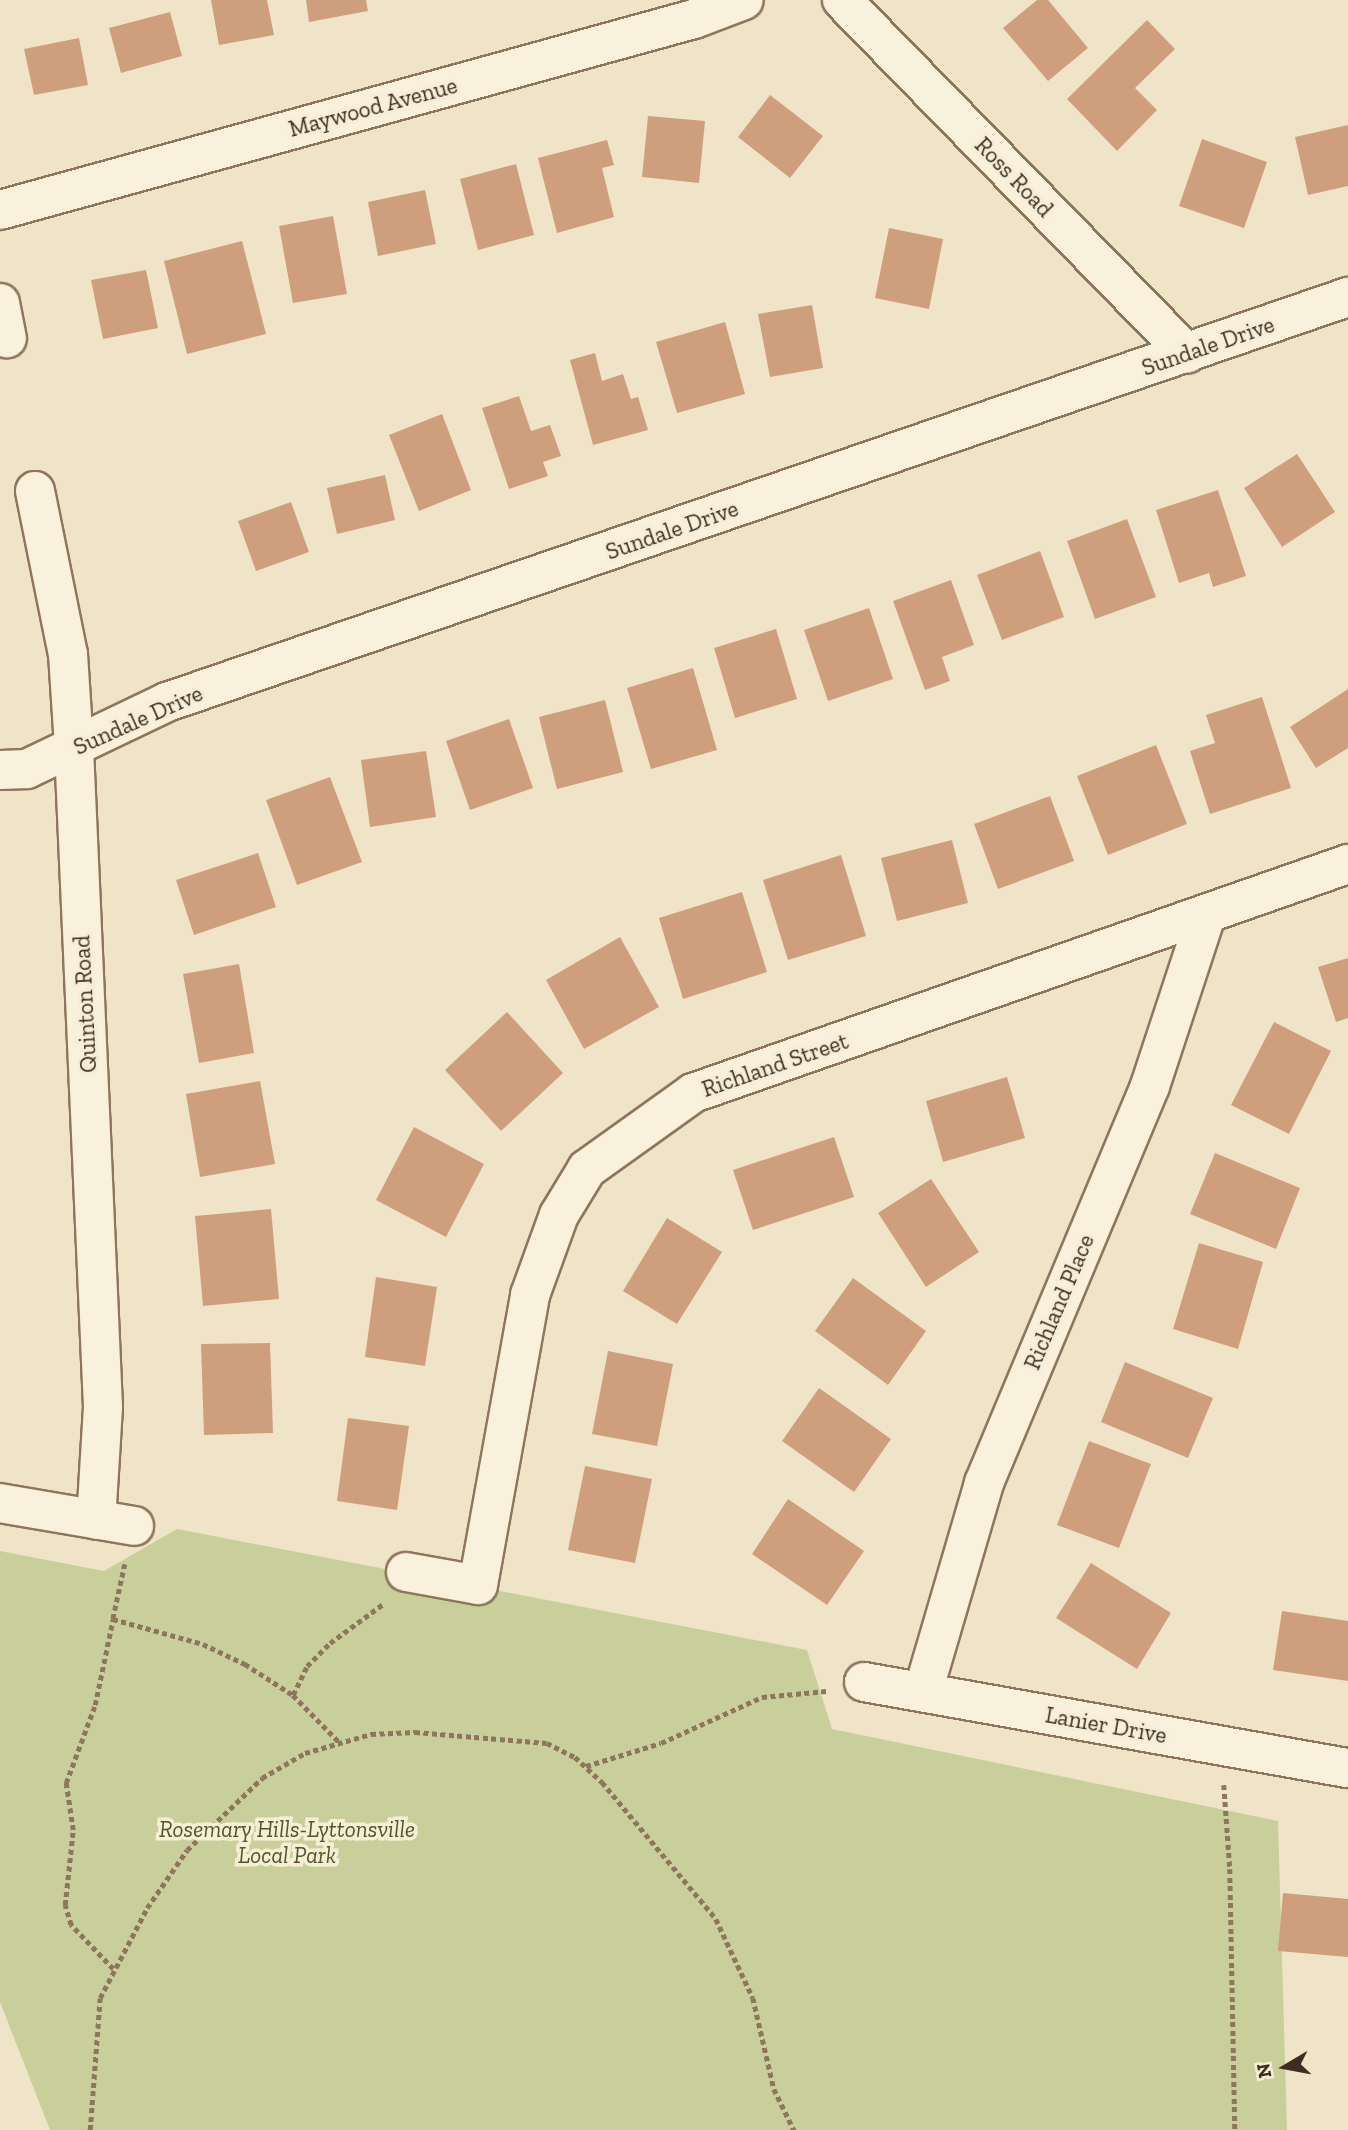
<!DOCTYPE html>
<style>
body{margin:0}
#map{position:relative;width:1348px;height:2130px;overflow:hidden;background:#f0e4c8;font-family:"Zilla Slab",serif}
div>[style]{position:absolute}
.green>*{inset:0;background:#c9cf9b}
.building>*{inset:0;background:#cf9f7d}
.path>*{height:4.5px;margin-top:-2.25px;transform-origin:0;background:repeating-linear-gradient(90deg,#8d765c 0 5px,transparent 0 8.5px)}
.roads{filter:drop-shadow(2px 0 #8d765c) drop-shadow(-2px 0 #8d765c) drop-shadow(0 2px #8d765c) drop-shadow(0 -2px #8d765c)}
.minor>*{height:38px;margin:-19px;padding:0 19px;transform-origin:19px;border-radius:19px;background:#faf1dc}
span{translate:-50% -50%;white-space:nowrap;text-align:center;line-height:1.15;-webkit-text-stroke:7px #f7eed8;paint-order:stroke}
.street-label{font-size:23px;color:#3d2e20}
.park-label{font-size:23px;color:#4d5a26;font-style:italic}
.north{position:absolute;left:1250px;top:2032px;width:70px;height:70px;-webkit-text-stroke:5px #f7eed8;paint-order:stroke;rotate:260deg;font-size:19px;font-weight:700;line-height:28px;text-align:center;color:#3d2e20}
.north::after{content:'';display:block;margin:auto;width:24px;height:32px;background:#3d2e20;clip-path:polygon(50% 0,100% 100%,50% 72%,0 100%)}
</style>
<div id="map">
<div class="green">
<i style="clip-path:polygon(177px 1529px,807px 1650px,832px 1729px,1278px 1821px,1287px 2130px,50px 2130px,0 2002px,0 1551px,104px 1571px)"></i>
</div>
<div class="building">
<i style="clip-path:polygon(211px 0,267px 0,274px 35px,219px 45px)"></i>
<i style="clip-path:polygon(306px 0,366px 0,368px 11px,309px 22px)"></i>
<i style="clip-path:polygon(1037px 0,1048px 0,1088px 48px,1048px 81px,1003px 28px)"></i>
<i style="clip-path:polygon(170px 12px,182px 56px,121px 73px,109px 28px)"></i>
<i style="clip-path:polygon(1147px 20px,1175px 49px,1135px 88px,1157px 110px,1117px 151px,1067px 99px)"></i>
<i style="clip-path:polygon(79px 38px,88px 85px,34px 95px,24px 49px)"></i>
<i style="clip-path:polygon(770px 95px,823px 136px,790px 178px,738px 137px)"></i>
<i style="clip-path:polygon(648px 116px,705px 121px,699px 183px,642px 177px)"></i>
<i style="clip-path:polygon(1348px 125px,1348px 186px,1308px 195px,1295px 137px)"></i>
<i style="clip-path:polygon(1202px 139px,1267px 162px,1244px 228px,1179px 206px)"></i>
<i style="clip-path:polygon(607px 140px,614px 165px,602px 168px,614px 217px,557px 233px,538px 158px)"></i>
<i style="clip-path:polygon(516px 164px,534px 235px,478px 250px,460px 179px)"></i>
<i style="clip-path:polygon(425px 190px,436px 244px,378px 256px,368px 202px)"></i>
<i style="clip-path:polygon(333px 216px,347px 294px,293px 303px,279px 226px)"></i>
<i style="clip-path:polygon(889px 228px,943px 239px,929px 309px,875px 298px)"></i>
<i style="clip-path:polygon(242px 241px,266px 334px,187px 354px,164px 261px)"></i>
<i style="clip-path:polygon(146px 270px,158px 328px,103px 339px,91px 280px)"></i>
<i style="clip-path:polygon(812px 305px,823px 368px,770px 377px,758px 314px)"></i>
<i style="clip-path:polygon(725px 322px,745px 394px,677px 413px,656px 342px)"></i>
<i style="clip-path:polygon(595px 353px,602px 381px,623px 374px,631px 399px,638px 397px,648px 430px,593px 445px,570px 360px)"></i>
<i style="clip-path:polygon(519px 396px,531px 431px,550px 425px,561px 456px,543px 462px,548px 476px,509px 489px,482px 408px)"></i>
<i style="clip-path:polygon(442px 414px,471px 490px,419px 511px,389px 435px)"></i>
<i style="clip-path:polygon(1297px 454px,1335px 512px,1282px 547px,1244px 488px)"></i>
<i style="clip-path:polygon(385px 475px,395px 520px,337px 534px,327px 488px)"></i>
<i style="clip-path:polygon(1218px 490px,1246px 576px,1213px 587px,1209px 573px,1179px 583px,1156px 510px)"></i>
<i style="clip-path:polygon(291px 502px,309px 552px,256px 571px,238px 521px)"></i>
<i style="clip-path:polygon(1127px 519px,1156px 597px,1095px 619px,1067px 541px)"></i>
<i style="clip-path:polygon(1040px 551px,1064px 617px,1002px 640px,977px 575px)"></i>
<i style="clip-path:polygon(951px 580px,974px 645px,942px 657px,950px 681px,925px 690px,893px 601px)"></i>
<i style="clip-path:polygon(869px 608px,893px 679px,828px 701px,804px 630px)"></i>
<i style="clip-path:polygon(776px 629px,797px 699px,735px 718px,714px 648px)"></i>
<i style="clip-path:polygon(693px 668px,717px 750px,651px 769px,627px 688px)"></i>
<i style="clip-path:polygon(1348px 689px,1348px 748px,1316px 768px,1290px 727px)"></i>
<i style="clip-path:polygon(1262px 697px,1291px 788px,1210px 814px,1190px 751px,1215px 743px,1206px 715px)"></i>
<i style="clip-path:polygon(605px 700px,623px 772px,557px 789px,539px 717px)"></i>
<i style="clip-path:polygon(509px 719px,533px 788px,470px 810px,446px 741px)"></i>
<i style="clip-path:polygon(1156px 745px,1187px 824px,1108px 855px,1077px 776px)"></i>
<i style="clip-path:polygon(426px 751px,436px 817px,370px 827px,361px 760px)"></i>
<i style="clip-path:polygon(330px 777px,362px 862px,297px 885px,266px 800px)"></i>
<i style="clip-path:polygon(1050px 796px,1074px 861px,998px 889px,974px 824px)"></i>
<i style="clip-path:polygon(952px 840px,968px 903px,897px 921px,881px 858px)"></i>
<i style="clip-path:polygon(258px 853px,276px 907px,194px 935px,176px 880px)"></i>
<i style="clip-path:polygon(841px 855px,866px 936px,788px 960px,763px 880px)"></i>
<i style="clip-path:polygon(742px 892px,767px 972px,683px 999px,659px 918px)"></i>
<i style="clip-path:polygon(620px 937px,659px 1007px,584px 1049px,546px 980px)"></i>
<i style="clip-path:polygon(1348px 958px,1348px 1018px,1336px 1022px,1318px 967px)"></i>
<i style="clip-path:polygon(239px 964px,254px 1053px,199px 1063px,183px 974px)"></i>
<i style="clip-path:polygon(507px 1012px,563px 1073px,501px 1131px,445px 1070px)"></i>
<i style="clip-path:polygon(1274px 1022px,1331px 1051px,1289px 1134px,1231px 1105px)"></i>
<i style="clip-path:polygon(1007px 1077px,1025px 1138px,943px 1162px,926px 1101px)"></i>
<i style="clip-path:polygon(260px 1081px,275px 1164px,200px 1177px,186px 1094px)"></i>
<i style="clip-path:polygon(414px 1127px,484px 1164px,446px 1237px,376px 1200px)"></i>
<i style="clip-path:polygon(834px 1137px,854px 1197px,753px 1230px,733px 1170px)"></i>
<i style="clip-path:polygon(1215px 1153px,1300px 1188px,1276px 1249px,1190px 1214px)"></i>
<i style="clip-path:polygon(931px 1179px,979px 1252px,926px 1287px,878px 1213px)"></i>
<i style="clip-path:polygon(271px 1209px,279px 1299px,203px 1306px,195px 1216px)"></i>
<i style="clip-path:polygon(667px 1218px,722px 1252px,677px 1324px,623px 1291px)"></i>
<i style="clip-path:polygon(1199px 1243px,1263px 1262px,1238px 1349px,1173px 1329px)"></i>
<i style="clip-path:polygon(376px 1277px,437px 1287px,425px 1366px,365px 1357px)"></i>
<i style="clip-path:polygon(853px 1278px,926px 1331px,888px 1385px,815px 1331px)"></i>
<i style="clip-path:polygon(270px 1343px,273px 1433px,204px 1435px,201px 1344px)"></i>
<i style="clip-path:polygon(608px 1351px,673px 1364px,657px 1446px,592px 1434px)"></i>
<i style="clip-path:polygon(1125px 1362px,1213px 1398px,1188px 1458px,1101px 1422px)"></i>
<i style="clip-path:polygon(819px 1388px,891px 1439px,854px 1492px,782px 1441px)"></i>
<i style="clip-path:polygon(348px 1418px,409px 1426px,397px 1510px,337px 1501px)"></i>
<i style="clip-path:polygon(1089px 1441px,1151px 1464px,1119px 1548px,1057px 1525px)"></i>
<i style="clip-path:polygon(585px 1466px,652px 1479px,635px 1563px,568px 1550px)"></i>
<i style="clip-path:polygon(788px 1499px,864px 1551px,827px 1605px,752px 1554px)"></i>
<i style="clip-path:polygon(1091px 1563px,1171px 1613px,1137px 1669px,1056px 1618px)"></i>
<i style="clip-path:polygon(1282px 1611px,1348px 1621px,1348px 1681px,1273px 1670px)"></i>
<i style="clip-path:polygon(1283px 1893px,1348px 1899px,1348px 1957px,1278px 1951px)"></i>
</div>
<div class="path">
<i style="left:125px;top:1564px;width:56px;rotate:102.3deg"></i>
<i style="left:113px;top:1619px;width:93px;rotate:15.5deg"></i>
<i style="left:203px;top:1644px;width:47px;rotate:25.5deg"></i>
<i style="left:245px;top:1664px;width:57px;rotate:32.9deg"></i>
<i style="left:293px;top:1695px;width:66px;rotate:45.6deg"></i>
<i style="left:293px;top:1695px;width:32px;rotate:-64deg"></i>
<i style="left:307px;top:1666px;width:33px;rotate:-45deg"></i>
<i style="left:330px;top:1643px;width:66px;rotate:-36.3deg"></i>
<i style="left:586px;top:1766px;width:78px;rotate:-17deg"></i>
<i style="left:661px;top:1743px;width:111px;rotate:-24.5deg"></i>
<i style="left:762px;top:1697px;width:65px;rotate:-5.3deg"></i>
<i style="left:1224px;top:1785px;width:84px;rotate:85.9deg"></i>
<i style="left:1230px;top:1869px;width:261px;rotate:88.9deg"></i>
<i style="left:113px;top:1969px;width:61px;rotate:-133.7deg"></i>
<i style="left:71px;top:1925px;width:21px;rotate:-107deg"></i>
<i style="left:65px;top:1905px;width:75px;rotate:-83.9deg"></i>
<i style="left:73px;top:1830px;width:48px;rotate:-98.5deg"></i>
<i style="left:66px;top:1783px;width:83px;rotate:-69.6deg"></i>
<i style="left:95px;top:1705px;width:88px;rotate:-78.2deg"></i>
<i style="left:90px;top:2130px;width:132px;rotate:-85.7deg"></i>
<i style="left:100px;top:1998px;width:102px;rotate:-62.4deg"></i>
<i style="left:147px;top:1908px;width:70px;rotate:-55.4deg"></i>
<i style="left:187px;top:1850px;width:104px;rotate:-43.8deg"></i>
<i style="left:262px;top:1778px;width:50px;rotate:-30.2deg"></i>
<i style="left:305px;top:1753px;width:69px;rotate:-16.1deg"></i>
<i style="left:371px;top:1734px;width:44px;rotate:-2.6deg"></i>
<i style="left:415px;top:1732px;width:132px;rotate:4.8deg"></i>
<i style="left:547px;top:1743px;width:31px;rotate:27deg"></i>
<i style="left:575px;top:1757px;width:37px;rotate:43deg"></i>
<i style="left:602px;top:1782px;width:178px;rotate:50.2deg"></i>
<i style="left:716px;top:1919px;width:87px;rotate:64.9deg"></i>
<i style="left:753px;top:1998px;width:93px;rotate:77deg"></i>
<i style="left:774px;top:2089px;width:46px;rotate:64deg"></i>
</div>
<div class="roads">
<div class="minor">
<i style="left:842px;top:0;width:494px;rotate:45.7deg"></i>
<i style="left:0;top:210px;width:720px;rotate:-15.39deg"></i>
<i style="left:694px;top:19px;width:53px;rotate:-20.8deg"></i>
<i style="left:0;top:303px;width:36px;rotate:79deg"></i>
<i style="left:35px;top:491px;width:166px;rotate:78.6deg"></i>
<i style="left:68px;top:654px;width:94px;rotate:86.3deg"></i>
<i style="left:74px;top:748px;width:660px;rotate:87.48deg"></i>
<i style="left:103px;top:1407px;width:113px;rotate:93.5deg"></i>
<i style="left:0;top:770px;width:27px;rotate:-2deg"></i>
<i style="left:27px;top:769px;width:155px;rotate:-25.6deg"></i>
<i style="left:167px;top:702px;width:1249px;rotate:-18.93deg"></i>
<i style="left:0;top:1503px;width:136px;rotate:9.7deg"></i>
<i style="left:406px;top:1572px;width:73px;rotate:10.2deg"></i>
<i style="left:478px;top:1585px;width:295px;rotate:-79.8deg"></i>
<i style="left:530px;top:1295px;width:85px;rotate:-70.1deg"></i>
<i style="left:559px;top:1215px;width:54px;rotate:-58.7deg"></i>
<i style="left:587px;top:1169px;width:130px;rotate:-35.6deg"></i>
<i style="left:693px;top:1093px;width:694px;rotate:-19.27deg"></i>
<i style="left:864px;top:1682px;width:492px;rotate:10.1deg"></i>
<i style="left:923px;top:1692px;width:218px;rotate:-73.7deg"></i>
<i style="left:984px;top:1483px;width:430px;rotate:-67.3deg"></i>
<i style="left:1150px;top:1086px;width:179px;rotate:-71.8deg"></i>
</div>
</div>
<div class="street-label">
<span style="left:373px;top:107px;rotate:-15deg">Maywood Avenue</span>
<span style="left:1014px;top:177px;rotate:46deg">Ross Road</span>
<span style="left:1208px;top:346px;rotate:-19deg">Sundale Drive</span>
<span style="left:672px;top:530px;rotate:-19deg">Sundale Drive</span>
<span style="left:138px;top:720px;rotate:-24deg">Sundale Drive</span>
<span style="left:85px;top:1004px;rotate:-93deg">Quinton Road</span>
<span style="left:775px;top:1065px;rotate:-19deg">Richland Street</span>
<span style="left:1059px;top:1302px;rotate:-67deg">Richland Place</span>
<span style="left:1106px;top:1725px;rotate:10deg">Lanier Drive</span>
</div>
<div class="park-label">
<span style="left:287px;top:1842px">Rosemary Hills-Lyttonsville<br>Local Park</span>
</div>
<div class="north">N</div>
</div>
